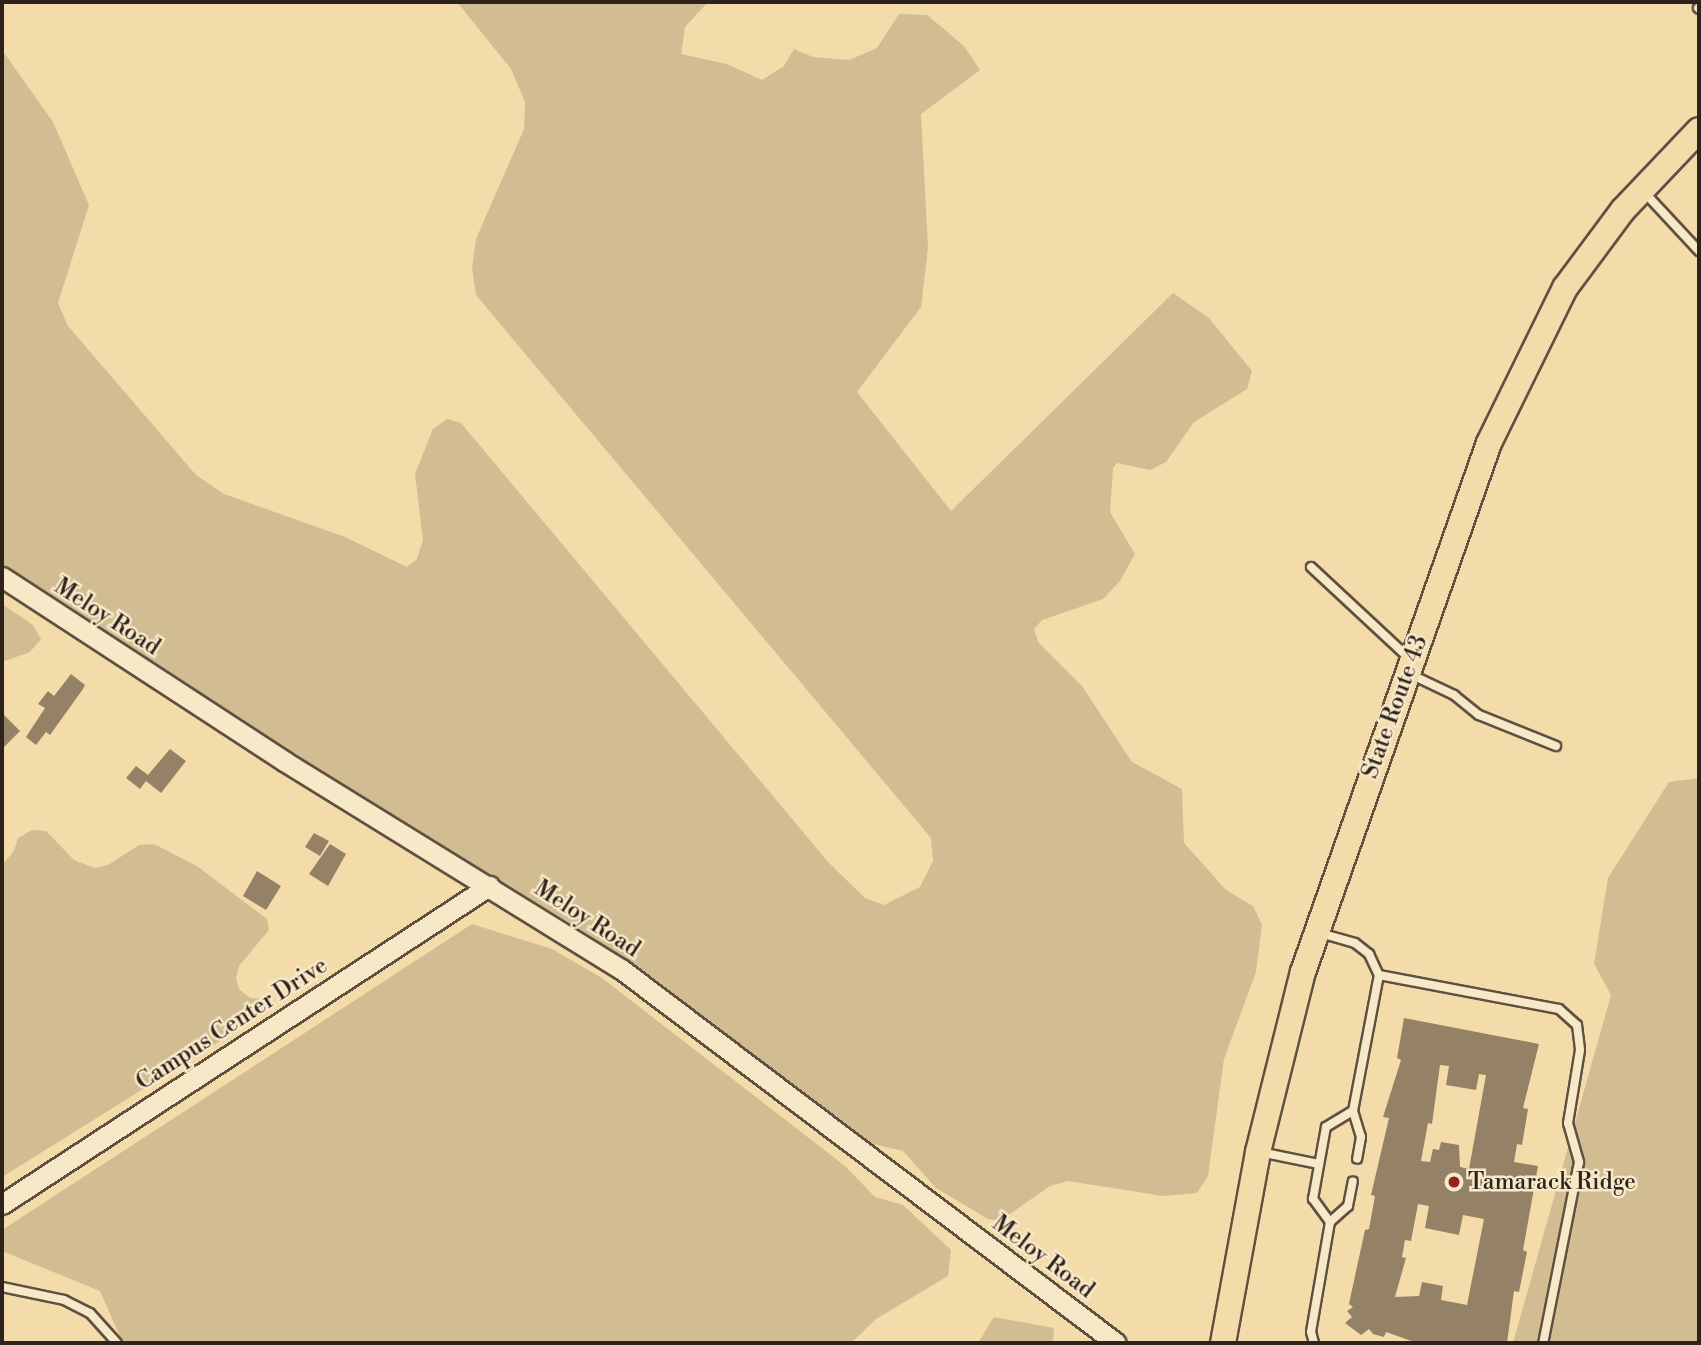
<!DOCTYPE html>
<style>
body{margin:0}
#map{position:relative;width:1701px;height:1345px;overflow:hidden;background:#f3dbaa;font-family:"Libre Bodoni",serif}
div>[style]{position:absolute}
.green>*{inset:0;background:#d2bc92}
.building>*{inset:0;background:#958266}
.roads{filter:drop-shadow(2px 0 #605040) drop-shadow(-2px 0 #605040) drop-shadow(0 2px #605040) drop-shadow(0 -2px #605040)}
.service>*{height:8px;margin:-4px;padding:0 4px;transform-origin:4px;border-radius:4px;background:#f7e8c8}
.tertiary>*{height:19px;margin:-9.5px;padding:0 9.5px;transform-origin:9.5px;border-radius:9.5px;background:#f7e8c8}
.primary>*{height:24px;margin:-12px;padding:0 12px;transform-origin:12px;border-radius:12px;background:#f3dbaa}
.dots>*{width:19px;height:19px;translate:-50% -50%;box-sizing:border-box;border:4px solid #f7e8c8;border-radius:50%}
span{translate:-50% -50%;white-space:nowrap;text-align:center;line-height:1.15;-webkit-text-stroke:5px #f7e8c8;paint-order:stroke}
.street-label{font-size:23px;color:#2f221d}
.poi-label{font-size:23px;color:#2f221d}
.left{translate:0 -50%;text-align:left}
.frame{position:absolute;inset:0;border:4px solid #2f221d;pointer-events:none}
</style>
<div id="map">
<div class="green">
<i style="clip-path:polygon(457px 2px,708px 2px,685px 27px,681px 54px,727px 64px,762px 80px,784px 66px,794px 49px,813px 57px,849px 60px,877px 48px,899px 14px,927px 15px,964px 46px,980px 70px,921px 114px,928px 248px,921px 307px,857px 392px,951px 511px,1173px 293px,1209px 318px,1252px 371px,1247px 389px,1194px 422px,1166px 462px,1150px 470px,1117px 463px,1113px 468px,1110px 512px,1135px 554px,1120px 581px,1103px 599px,1042px 620px,1034px 629px,1038px 642px,1082px 686px,1132px 762px,1182px 789px,1184px 843px,1226px 890px,1253px 906px,1262px 925px,1256px 972px,1224px 1059px,1208px 1176px,1197px 1193px,1163px 1196px,1068px 1181px,1050px 1186px,1000px 1221px,988px 1219px,936px 1188px,903px 1151px,873px 1144px,577px 927px,284px 753px,2px 566px,2px 50px,53px 122px,89px 205px,58px 303px,68px 326px,196px 475px,224px 494px,345px 537px,407px 567px,417px 559px,423px 540px,415px 474px,433px 429px,447px 419px,461px 423px,828px 862px,865px 898px,884px 905px,920px 887px,933px 861px,931px 838px,476px 295px,472px 268px,476px 239px,524px 129px,525px 102px,511px 69px)"></i>
<i style="clip-path:polygon(2px 604px,33px 625px,41px 639px,30px 652px,2px 662px)"></i>
<i style="clip-path:polygon(1699px 778px,1699px 1343px,1513px 1343px,1611px 995px,1594px 964px,1608px 878px,1669px 782px)"></i>
<i style="clip-path:polygon(32px 830px,46px 831px,74px 860px,95px 868px,108px 865px,139px 845px,154px 844px,197px 866px,267px 919px,269px 930px,239px 966px,236px 978px,239px 989px,250px 998px,269px 999px,242px 1019px,233px 1033px,2px 1177px,2px 865px,14px 851px,18px 838px)"></i>
<i style="clip-path:polygon(472px 924px,552px 949px,602px 978px,845px 1166px,875px 1197px,903px 1205px,951px 1250px,948px 1276px,876px 1319px,851px 1343px,123px 1343px,100px 1291px,2px 1251px,2px 1230px)"></i>
<i style="clip-path:polygon(994px 1317px,1054px 1328px,1053px 1343px,978px 1343px)"></i>
</div>
<div class="building">
<i style="clip-path:polygon(71px 674px,85px 685px,83px 689px,50px 735px,46px 732px,36px 745px,26px 737px,45px 708px,38px 704px,48px 691px,54px 696px)"></i>
<i style="clip-path:polygon(2px 713px,20px 731px,2px 749px)"></i>
<i style="clip-path:polygon(170px 749px,186px 761px,161px 793px,146px 781px,140px 789px,126px 778px,136px 766px,148px 775px)"></i>
<i style="clip-path:polygon(314px 833px,329px 841px,320px 856px,305px 847px)"></i>
<i style="clip-path:polygon(330px 844px,346px 854px,328px 886px,309px 874px)"></i>
<i style="clip-path:polygon(257px 871px,281px 886px,266px 910px,243px 896px)"></i>
<i style="clip-path:polygon(evenodd,1404px 1018px,1539px 1044px,1523px 1108px,1528px 1109px,1522px 1145px,1517px 1144px,1514px 1162px,1538px 1166px,1523px 1250px,1527px 1252px,1519px 1292px,1514px 1291px,1507px 1343px,1417px 1343px,1386px 1332px,1384px 1337px,1373px 1334px,1369px 1329px,1361px 1335px,1345px 1323px,1352px 1317px,1347px 1311px,1353px 1307px,1349px 1304px,1358px 1262px,1365px 1230px,1369px 1229px,1375px 1196px,1371px 1195px,1389px 1118px,1383px 1117px,1401px 1060px,1397px 1058px,1404px 1018px,1440px 1065px,1449px 1066px,1446px 1085px,1476px 1090px,1479px 1074px,1486px 1075px,1469px 1169px,1460px 1167px,1459px 1145px,1441px 1142px,1439px 1150px,1433px 1149px,1430px 1162px,1421px 1161px,1428px 1123px,1432px 1124px,1440px 1065px,1404px 1018px,1418px 1204px,1429px 1206px,1425px 1228px,1459px 1235px,1463px 1215px,1484px 1219px,1467px 1305px,1441px 1300px,1443px 1286px,1422px 1282px,1419px 1296px,1395px 1297px,1406px 1258px,1402px 1257px,1405px 1240px,1411px 1241px,1418px 1204px)"></i>
</div>
<div class="roads">
<div class="service">
<i style="left:1698px;top:8px;width:1px;rotate:45deg"></i>
<i style="left:1644px;top:192px;width:81px;rotate:47deg"></i>
<i style="left:1311px;top:567px;width:134px;rotate:42.9deg"></i>
<i style="left:1412px;top:675px;width:47px;rotate:25.5deg"></i>
<i style="left:1454px;top:695px;width:32px;rotate:39deg"></i>
<i style="left:1479px;top:715px;width:83px;rotate:21.9deg"></i>
<i style="left:1320px;top:933px;width:36px;rotate:16deg"></i>
<i style="left:1355px;top:943px;width:18px;rotate:38deg"></i>
<i style="left:1369px;top:954px;width:23px;rotate:65deg"></i>
<i style="left:1379px;top:975px;width:183px;rotate:10.7deg"></i>
<i style="left:1559px;top:1009px;width:24px;rotate:42deg"></i>
<i style="left:1577px;top:1025px;width:25px;rotate:83deg"></i>
<i style="left:1580px;top:1050px;width:74px;rotate:99.3deg"></i>
<i style="left:1568px;top:1123px;width:41px;rotate:74.2deg"></i>
<i style="left:1579px;top:1162px;width:185px;rotate:101.2deg"></i>
<i style="left:1353px;top:1111px;width:27px;rotate:73deg"></i>
<i style="left:1361px;top:1137px;width:22px;rotate:100deg"></i>
<i style="left:1260px;top:1152px;width:60px;rotate:11.5deg"></i>
<i style="left:1330px;top:1222px;width:24px;rotate:-42deg"></i>
<i style="left:1348px;top:1206px;width:25px;rotate:-79deg"></i>
<i style="left:2px;top:1287px;width:63px;rotate:11.8deg"></i>
<i style="left:64px;top:1300px;width:29px;rotate:27deg"></i>
<i style="left:90px;top:1313px;width:40px;rotate:48deg"></i>
<i style="left:1314px;top:1343px;width:11px;rotate:-105deg"></i>
<i style="left:1311px;top:1332px;width:112px;rotate:-80.2deg"></i>
<i style="left:1330px;top:1222px;width:29px;rotate:-126deg"></i>
<i style="left:1313px;top:1199px;width:73px;rotate:-79.8deg"></i>
<i style="left:1326px;top:1127px;width:31px;rotate:-31deg"></i>
<i style="left:1353px;top:1111px;width:138px;rotate:-79.2deg"></i>
</div>
<div class="tertiary">
<i style="left:2px;top:577px;width:337px;rotate:33.1deg"></i>
<i style="left:284px;top:761px;width:396px;rotate:31.7deg"></i>
<i style="left:621px;top:969px;width:620px;rotate:37.07deg"></i>
<i style="left:2px;top:1204px;width:582px;rotate:-33.14deg"></i>
</div>
<div class="primary">
<i style="left:1223px;top:1343px;width:194px;rotate:-79.6deg"></i>
<i style="left:1258px;top:1152px;width:186px;rotate:-76deg"></i>
<i style="left:1303px;top:972px;width:561px;rotate:-70.63deg"></i>
<i style="left:1489px;top:443px;width:173px;rotate:-63.9deg"></i>
<i style="left:1565px;top:288px;width:97px;rotate:-53.4deg"></i>
<i style="left:1623px;top:210px;width:110px;rotate:-46.5deg"></i>
</div>
</div>
<div class="dots">
<i style="left:1454px;top:1182px;background:#8f2418"></i>
</div>
<div class="street-label">
<span style="left:107px;top:617px;rotate:33deg">Meloy Road</span>
<span style="left:1395px;top:707px;rotate:-70deg">State Route 43</span>
<span style="left:587px;top:919px;rotate:33deg">Meloy Road</span>
<span style="left:232px;top:1024px;rotate:-33deg">Campus Center Drive</span>
<span style="left:1043px;top:1257px;rotate:37deg">Meloy Road</span>
</div>
<div class="poi-label">
<span class="left" style="left:1468px;top:1182px">Tamarack Ridge</span>
</div>
<div class="frame"></div>
</div>
